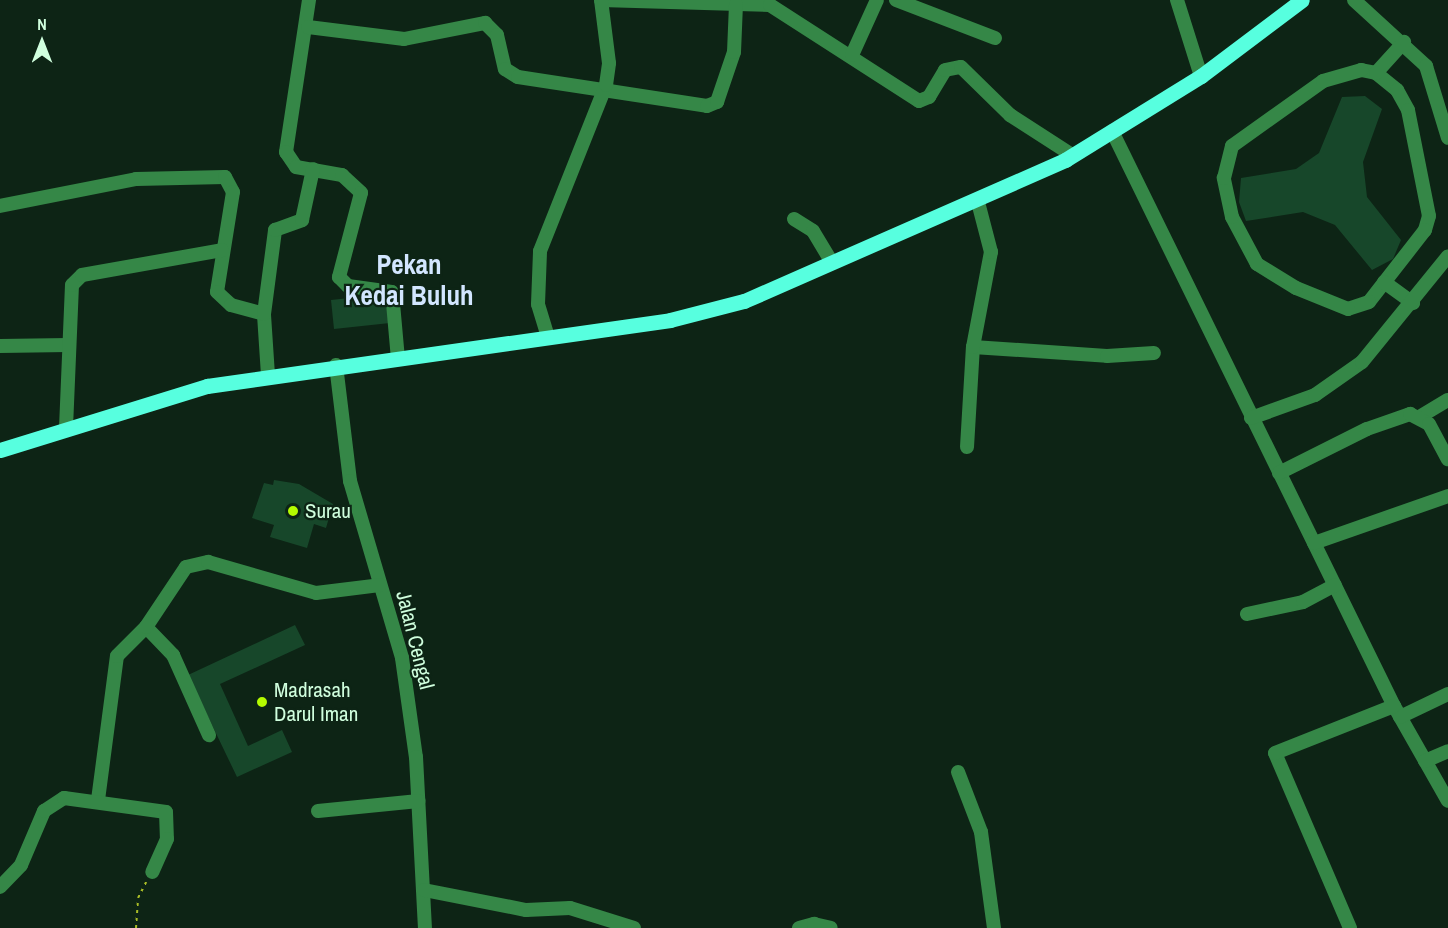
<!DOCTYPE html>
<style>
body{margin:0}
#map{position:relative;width:1448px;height:928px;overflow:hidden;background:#0d2415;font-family:"Archivo Narrow",sans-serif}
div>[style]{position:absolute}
.building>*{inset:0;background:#17472a}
.path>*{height:2px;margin-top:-1px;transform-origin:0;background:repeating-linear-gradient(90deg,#aabd26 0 3px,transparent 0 7.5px)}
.minor>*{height:14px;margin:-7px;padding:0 7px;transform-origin:7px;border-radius:7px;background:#358747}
.major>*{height:15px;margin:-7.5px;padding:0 7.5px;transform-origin:7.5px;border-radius:7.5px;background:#57ffdf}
.dots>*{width:16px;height:16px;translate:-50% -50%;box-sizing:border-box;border:3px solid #0d2415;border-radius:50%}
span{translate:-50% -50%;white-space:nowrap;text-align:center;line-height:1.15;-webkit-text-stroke:4.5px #0d2415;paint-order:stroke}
.poi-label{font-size:21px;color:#d0ffde}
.left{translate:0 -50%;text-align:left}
.street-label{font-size:21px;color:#d0ffde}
.district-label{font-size:27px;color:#d2e6ff;font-weight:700}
.north{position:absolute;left:12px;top:12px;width:60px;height:60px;-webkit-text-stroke:4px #0d2415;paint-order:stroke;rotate:0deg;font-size:16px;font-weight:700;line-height:24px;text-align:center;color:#d0ffde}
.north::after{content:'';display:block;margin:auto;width:21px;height:27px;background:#d0ffde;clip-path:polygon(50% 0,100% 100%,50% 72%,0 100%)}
</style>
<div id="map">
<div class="building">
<i style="clip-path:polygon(1365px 96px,1382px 109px,1363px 162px,1367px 197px,1401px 240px,1393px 259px,1372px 270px,1335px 225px,1303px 212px,1246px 221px,1239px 202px,1241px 178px,1296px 169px,1319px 153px,1342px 97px)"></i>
<i style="clip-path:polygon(387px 294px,390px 323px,334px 329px,331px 300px)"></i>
<i style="clip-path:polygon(274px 480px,299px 484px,333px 504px,326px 528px,314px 524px,307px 548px,270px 537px,274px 525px,252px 518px,264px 483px,273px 485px)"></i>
<i style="clip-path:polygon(295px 625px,305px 645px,220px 684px,248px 746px,282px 730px,292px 752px,237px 777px,188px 675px)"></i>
</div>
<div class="path">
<i style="left:136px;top:928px;width:30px;rotate:-86deg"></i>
<i style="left:138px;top:898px;width:18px;rotate:-63deg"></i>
</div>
<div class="minor">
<i style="left:309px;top:0;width:154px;rotate:98.6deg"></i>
<i style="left:286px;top:152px;width:18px;rotate:56deg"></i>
<i style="left:296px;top:167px;width:47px;rotate:9.9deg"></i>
<i style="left:342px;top:175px;width:26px;rotate:43deg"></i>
<i style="left:361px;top:193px;width:87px;rotate:104.7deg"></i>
<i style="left:339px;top:277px;width:13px;rotate:45deg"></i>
<i style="left:348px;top:286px;width:44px;rotate:7.8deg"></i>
<i style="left:392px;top:292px;width:67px;rotate:84.9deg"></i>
<i style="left:601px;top:0;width:169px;rotate:1.7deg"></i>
<i style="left:770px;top:5px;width:177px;rotate:32.8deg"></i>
<i style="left:919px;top:101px;width:11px;rotate:-22deg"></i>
<i style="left:929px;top:97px;width:31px;rotate:-59deg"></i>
<i style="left:945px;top:70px;width:16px;rotate:-11deg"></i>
<i style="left:961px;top:67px;width:69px;rotate:44.4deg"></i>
<i style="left:1010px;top:115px;width:74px;rotate:32.8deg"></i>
<i style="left:896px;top:0;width:106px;rotate:21deg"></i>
<i style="left:1177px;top:0;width:80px;rotate:72.5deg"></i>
<i style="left:1354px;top:0;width:98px;rotate:42.5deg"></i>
<i style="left:1426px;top:66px;width:75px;rotate:73deg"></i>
<i style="left:308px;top:27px;width:97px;rotate:7.1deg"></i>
<i style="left:404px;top:39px;width:83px;rotate:-11.2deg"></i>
<i style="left:485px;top:23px;width:17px;rotate:45deg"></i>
<i style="left:497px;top:35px;width:35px;rotate:77deg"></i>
<i style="left:505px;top:69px;width:15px;rotate:32deg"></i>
<i style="left:518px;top:77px;width:191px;rotate:8.7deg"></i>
<i style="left:707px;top:106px;width:11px;rotate:-22deg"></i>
<i style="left:717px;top:102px;width:53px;rotate:-71.2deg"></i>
<i style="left:734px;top:52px;width:47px;rotate:-87.6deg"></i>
<i style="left:852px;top:55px;width:60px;rotate:-65.6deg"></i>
<i style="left:1361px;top:70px;width:15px;rotate:11deg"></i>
<i style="left:1376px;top:73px;width:27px;rotate:39deg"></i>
<i style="left:1397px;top:90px;width:23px;rotate:61deg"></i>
<i style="left:1408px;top:110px;width:108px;rotate:78.8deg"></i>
<i style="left:1429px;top:216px;width:15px;rotate:106deg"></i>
<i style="left:1425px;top:230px;width:91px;rotate:127.9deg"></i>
<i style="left:1369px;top:302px;width:22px;rotate:162deg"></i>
<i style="left:1348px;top:309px;width:56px;rotate:-158deg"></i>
<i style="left:1296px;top:288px;width:46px;rotate:-148.4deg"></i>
<i style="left:1257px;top:264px;width:53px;rotate:-118deg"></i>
<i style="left:1232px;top:217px;width:40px;rotate:-102deg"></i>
<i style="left:1224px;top:178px;width:33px;rotate:-76deg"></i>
<i style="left:1232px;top:146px;width:112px;rotate:-35.5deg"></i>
<i style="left:1323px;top:81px;width:40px;rotate:-16deg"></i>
<i style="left:1376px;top:73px;width:42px;rotate:-47.9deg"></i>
<i style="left:1112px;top:131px;width:640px;rotate:63.88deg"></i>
<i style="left:1394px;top:706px;width:109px;rotate:60.4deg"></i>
<i style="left:0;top:206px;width:139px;rotate:-11.2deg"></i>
<i style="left:136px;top:179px;width:89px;rotate:-1.3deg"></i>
<i style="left:225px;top:177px;width:17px;rotate:62deg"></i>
<i style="left:233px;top:192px;width:101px;rotate:99.1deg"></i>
<i style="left:217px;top:292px;width:19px;rotate:43deg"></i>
<i style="left:231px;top:305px;width:34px;rotate:15deg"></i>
<i style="left:794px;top:219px;width:22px;rotate:32deg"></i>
<i style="left:813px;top:231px;width:37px;rotate:59deg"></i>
<i style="left:1384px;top:282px;width:36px;rotate:36deg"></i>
<i style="left:548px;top:337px;width:34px;rotate:-107deg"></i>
<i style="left:538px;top:304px;width:53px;rotate:-87.8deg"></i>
<i style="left:540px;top:251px;width:179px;rotate:-68.3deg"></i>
<i style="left:606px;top:85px;width:22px;rotate:-82deg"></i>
<i style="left:609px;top:63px;width:64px;rotate:-97.2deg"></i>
<i style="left:0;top:346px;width:68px;rotate:-0.8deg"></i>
<i style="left:973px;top:347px;width:134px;rotate:3.8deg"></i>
<i style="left:1107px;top:356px;width:47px;rotate:-3.7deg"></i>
<i style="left:336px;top:365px;width:117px;rotate:83.1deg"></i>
<i style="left:350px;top:481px;width:184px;rotate:73.6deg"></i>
<i style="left:402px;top:658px;width:100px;rotate:82deg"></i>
<i style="left:416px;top:757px;width:171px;rotate:87deg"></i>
<i style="left:268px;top:375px;width:61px;rotate:-93.8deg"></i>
<i style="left:264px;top:314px;width:85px;rotate:-82.5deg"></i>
<i style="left:275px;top:230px;width:29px;rotate:-20deg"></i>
<i style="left:302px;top:220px;width:52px;rotate:-77.8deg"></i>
<i style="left:1421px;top:416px;width:31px;rotate:-31deg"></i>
<i style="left:1251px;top:418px;width:68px;rotate:-19.8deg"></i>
<i style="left:1315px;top:395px;width:57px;rotate:-35.1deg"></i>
<i style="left:1362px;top:362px;width:136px;rotate:-50.9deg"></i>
<i style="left:66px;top:428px;width:143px;rotate:-87.6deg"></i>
<i style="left:72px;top:285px;width:14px;rotate:-45deg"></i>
<i style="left:82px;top:275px;width:142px;rotate:-10.1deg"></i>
<i style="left:967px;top:447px;width:100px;rotate:-86.6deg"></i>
<i style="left:973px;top:347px;width:97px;rotate:-79.3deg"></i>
<i style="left:991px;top:252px;width:52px;rotate:-104.6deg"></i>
<i style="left:1279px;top:473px;width:98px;rotate:-26.6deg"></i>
<i style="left:1367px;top:429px;width:46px;rotate:-19.2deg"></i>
<i style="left:1410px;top:414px;width:21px;rotate:28deg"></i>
<i style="left:1429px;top:424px;width:40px;rotate:62deg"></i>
<i style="left:1314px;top:543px;width:142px;rotate:-19.3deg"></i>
<i style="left:1247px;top:614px;width:57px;rotate:-12.1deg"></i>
<i style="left:1303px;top:602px;width:36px;rotate:-28deg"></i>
<i style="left:146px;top:627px;width:39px;rotate:46deg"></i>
<i style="left:173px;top:655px;width:88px;rotate:65.8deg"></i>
<i style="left:1400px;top:717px;width:53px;rotate:-25.6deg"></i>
<i style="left:1425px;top:761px;width:25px;rotate:-23deg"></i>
<i style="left:958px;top:772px;width:64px;rotate:69deg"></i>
<i style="left:981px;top:832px;width:97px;rotate:82.3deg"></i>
<i style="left:98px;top:800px;width:145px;rotate:-82.5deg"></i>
<i style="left:117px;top:656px;width:41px;rotate:-45deg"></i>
<i style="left:146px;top:627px;width:72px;rotate:-56.3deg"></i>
<i style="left:186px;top:567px;width:23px;rotate:-13deg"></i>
<i style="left:208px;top:562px;width:112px;rotate:16deg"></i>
<i style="left:316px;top:593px;width:64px;rotate:-7.1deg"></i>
<i style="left:318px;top:811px;width:101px;rotate:-5.7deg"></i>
<i style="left:0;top:887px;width:30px;rotate:-46deg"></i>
<i style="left:21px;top:865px;width:59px;rotate:-66.9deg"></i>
<i style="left:44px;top:811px;width:24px;rotate:-33deg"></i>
<i style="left:64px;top:798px;width:103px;rotate:7.8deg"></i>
<i style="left:166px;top:812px;width:27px;rotate:88deg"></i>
<i style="left:167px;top:839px;width:36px;rotate:114deg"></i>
<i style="left:424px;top:890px;width:104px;rotate:11.1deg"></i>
<i style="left:526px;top:910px;width:44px;rotate:-2.6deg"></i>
<i style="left:570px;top:908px;width:67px;rotate:17.4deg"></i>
<i style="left:799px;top:928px;width:16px;rotate:-15deg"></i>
<i style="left:814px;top:924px;width:17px;rotate:13deg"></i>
<i style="left:1350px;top:928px;width:190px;rotate:-113.2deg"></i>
<i style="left:1275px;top:753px;width:128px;rotate:-21.6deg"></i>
</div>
<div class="major">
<i style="left:0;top:450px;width:217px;rotate:-17.2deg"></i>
<i style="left:207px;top:386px;width:468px;rotate:-8.1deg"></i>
<i style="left:670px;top:320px;width:76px;rotate:-14.4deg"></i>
<i style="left:744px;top:301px;width:351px;rotate:-23.7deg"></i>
<i style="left:1065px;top:160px;width:160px;rotate:-31.7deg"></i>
<i style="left:1201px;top:76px;width:126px;rotate:-37deg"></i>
</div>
<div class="dots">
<i style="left:293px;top:511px;background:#b4fb00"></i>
<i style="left:262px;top:702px;background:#b4fb00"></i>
</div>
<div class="poi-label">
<span class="left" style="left:305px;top:511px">Surau</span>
<span class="left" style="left:274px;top:702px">Madrasah<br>Darul Iman</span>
</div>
<div class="street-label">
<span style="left:415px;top:640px;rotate:76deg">Jalan Cengal</span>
</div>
<div class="district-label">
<span style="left:409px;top:280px">Pekan<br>Kedai Buluh</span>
</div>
<div class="north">N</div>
</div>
